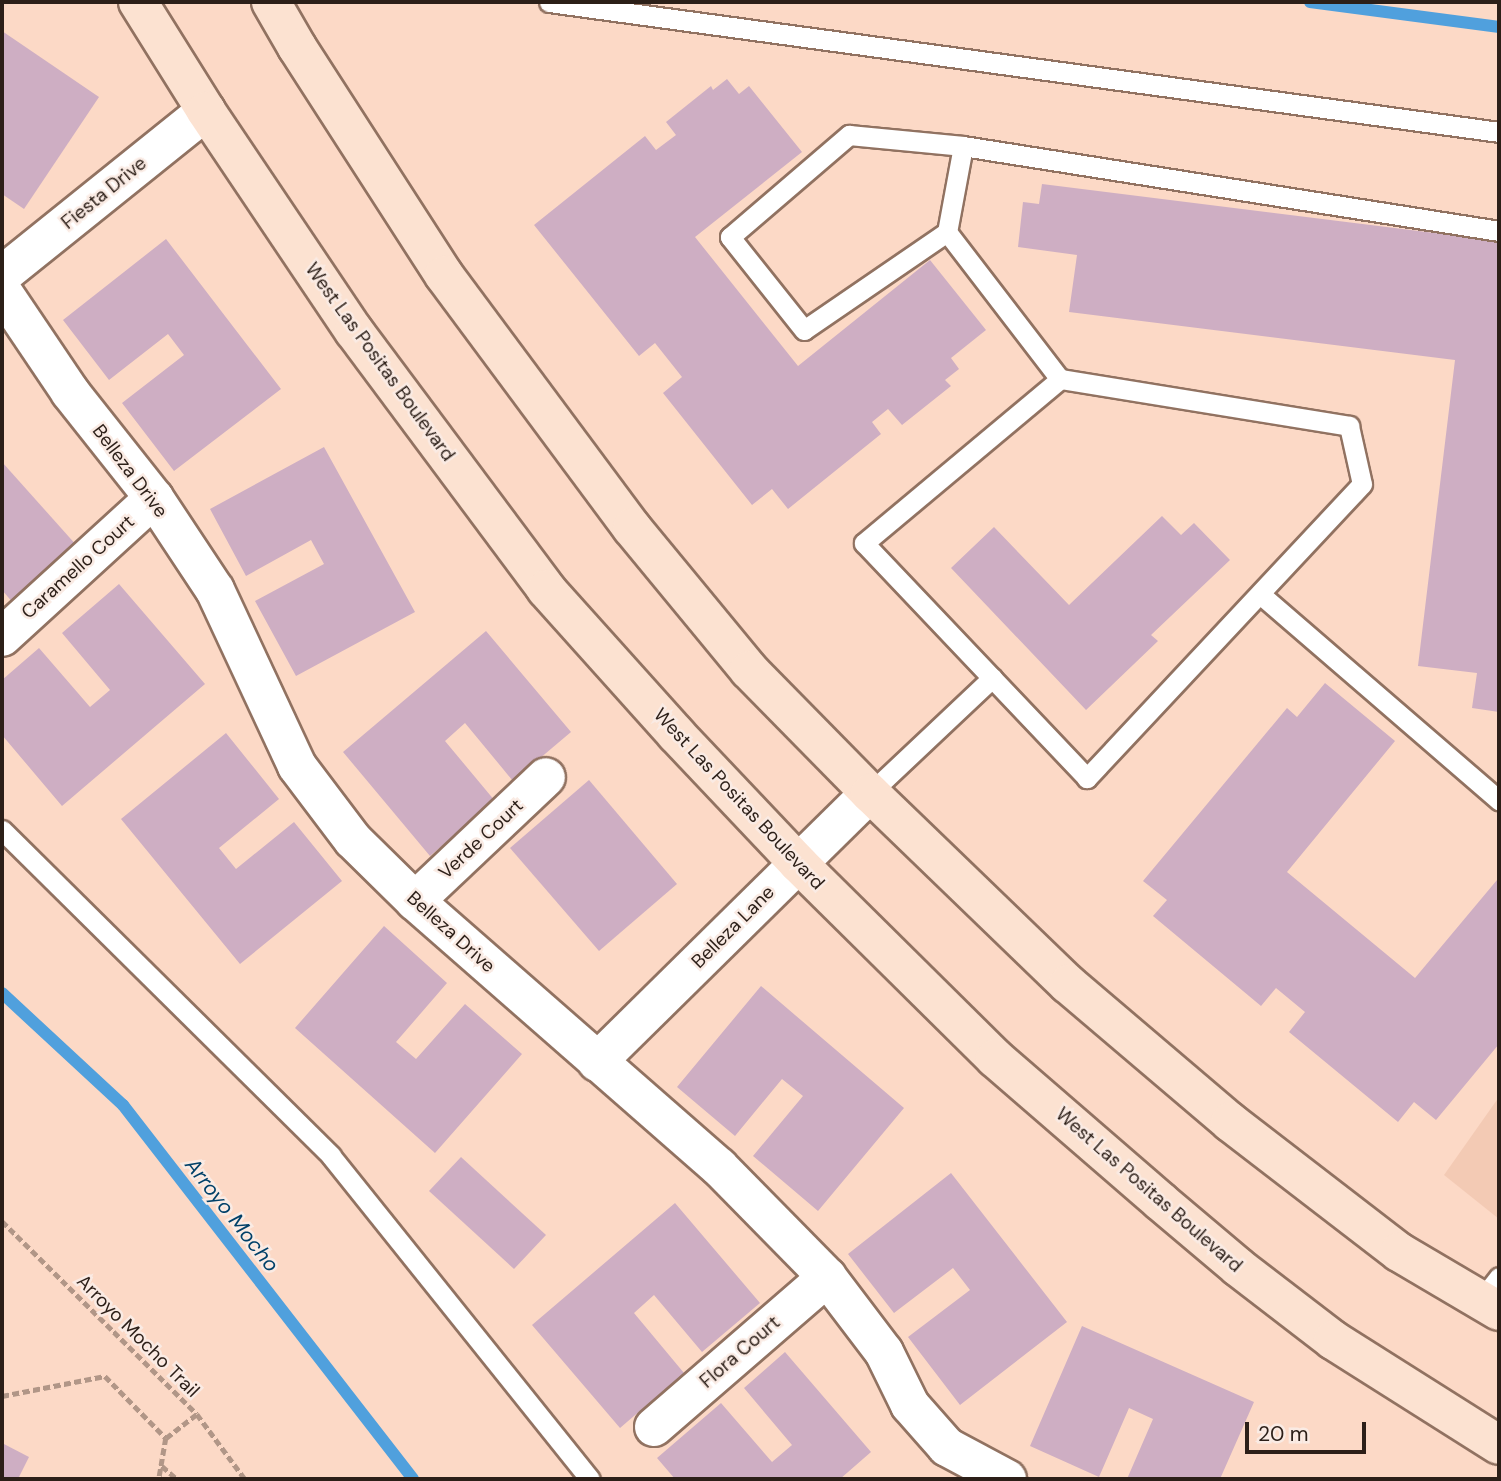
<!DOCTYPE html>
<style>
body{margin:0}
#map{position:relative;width:1501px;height:1481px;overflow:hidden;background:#fcd9c6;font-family:"DM Sans",sans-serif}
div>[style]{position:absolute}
.built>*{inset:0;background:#f3cab4}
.stream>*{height:12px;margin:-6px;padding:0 6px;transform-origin:6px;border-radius:6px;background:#50a0dd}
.building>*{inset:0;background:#ceaec3}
.path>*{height:4.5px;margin-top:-2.25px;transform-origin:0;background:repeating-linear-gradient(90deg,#b19687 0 7px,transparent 0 10.5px)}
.roads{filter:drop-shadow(2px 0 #917261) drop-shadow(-2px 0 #917261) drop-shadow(0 2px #917261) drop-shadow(0 -2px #917261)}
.lane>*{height:19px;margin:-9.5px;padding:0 9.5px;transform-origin:9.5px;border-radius:9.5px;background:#fff}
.street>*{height:38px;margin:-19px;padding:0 19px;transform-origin:19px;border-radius:19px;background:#fff}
.secondary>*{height:38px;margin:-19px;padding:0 19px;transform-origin:19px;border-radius:19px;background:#fce2d1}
span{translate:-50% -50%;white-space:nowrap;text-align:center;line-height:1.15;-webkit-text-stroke:5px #faebe4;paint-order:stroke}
.street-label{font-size:19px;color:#2c1f18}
.water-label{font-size:21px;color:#004068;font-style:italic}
.frame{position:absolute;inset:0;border:4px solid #2c1f18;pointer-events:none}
.scale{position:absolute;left:1245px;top:1422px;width:121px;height:32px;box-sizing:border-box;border:4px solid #2c1f18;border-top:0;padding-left:9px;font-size:21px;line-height:24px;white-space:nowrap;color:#2c1f18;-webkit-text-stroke:5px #faebe4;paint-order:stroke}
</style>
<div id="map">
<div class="built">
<i style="clip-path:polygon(1499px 1097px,1499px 1219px,1444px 1175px)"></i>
</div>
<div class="stream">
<i style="left:1310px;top:2px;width:191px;rotate:7.5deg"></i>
<i style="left:2px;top:993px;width:165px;rotate:42.8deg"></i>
<i style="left:123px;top:1105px;width:473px;rotate:52.2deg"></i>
</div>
<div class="building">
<i style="clip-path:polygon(2px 31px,99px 97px,24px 209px,2px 194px)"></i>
<i style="clip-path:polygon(727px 79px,739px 94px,749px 86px,802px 152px,695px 237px,798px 366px,930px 260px,986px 330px,951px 358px,959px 369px,945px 380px,951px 386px,902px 425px,888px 409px,872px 422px,881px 434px,788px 509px,772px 489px,752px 505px,663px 393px,682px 377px,655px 343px,639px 356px,534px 225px,645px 136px,656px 150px,676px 135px,666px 122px,711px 86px,713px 90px)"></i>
<i style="clip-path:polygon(1042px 184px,1499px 241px,1499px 712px,1472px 708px,1477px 673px,1418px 666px,1455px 360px,1069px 312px,1077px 255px,1018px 247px,1023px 202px,1039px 204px)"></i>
<i style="clip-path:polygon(166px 239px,281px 389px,174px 471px,122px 403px,184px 355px,168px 334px,109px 380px,63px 320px)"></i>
<i style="clip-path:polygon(324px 447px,415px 612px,296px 676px,255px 601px,324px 564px,311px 540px,246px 576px,210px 509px)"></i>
<i style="clip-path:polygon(2px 462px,78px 547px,14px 604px,2px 590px)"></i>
<i style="clip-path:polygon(1162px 516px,1181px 535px,1194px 523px,1230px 560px,1151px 635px,1158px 641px,1086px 710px,951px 568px,994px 527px,1069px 605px)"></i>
<i style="clip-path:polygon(119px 584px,205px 684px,62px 806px,2px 735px,2px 680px,39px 648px,90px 707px,110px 690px,62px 633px)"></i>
<i style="clip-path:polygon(486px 631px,571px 732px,513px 781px,465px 723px,445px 741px,495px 801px,430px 856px,343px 752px)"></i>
<i style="clip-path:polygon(1325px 683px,1395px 741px,1287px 872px,1415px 978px,1497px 880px,1499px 882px,1499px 1044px,1436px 1120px,1414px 1102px,1398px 1122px,1289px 1032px,1305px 1012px,1276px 988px,1261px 1006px,1153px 916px,1167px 900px,1143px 881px,1287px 708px,1297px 717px)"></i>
<i style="clip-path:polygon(226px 733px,279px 799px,219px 848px,236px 869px,294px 822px,342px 881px,240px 964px,121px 819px)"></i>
<i style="clip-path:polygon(589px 780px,677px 884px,599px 951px,510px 848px)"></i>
<i style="clip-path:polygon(384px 926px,447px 983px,396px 1042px,416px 1059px,465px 1004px,522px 1054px,435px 1153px,295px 1028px)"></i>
<i style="clip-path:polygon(761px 986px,904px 1108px,818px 1211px,753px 1156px,803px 1096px,782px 1079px,735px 1136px,677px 1087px)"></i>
<i style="clip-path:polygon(461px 1157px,546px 1235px,514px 1269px,429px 1191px)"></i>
<i style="clip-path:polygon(951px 1173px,1067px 1322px,960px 1405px,908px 1337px,970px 1290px,953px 1268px,894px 1313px,848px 1254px)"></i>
<i style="clip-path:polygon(675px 1203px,760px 1303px,702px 1352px,654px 1295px,634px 1313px,684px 1373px,620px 1428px,532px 1325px)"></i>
<i style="clip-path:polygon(1082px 1326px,1254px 1402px,1220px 1479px,1127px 1479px,1153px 1419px,1129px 1408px,1099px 1477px,1030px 1446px)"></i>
<i style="clip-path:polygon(785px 1352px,871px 1452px,840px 1479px,675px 1479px,657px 1458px,721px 1403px,772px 1462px,792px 1445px,744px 1388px)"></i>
<i style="clip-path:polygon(2px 1443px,29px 1457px,18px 1479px,2px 1479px)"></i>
</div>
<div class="path">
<i style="left:2px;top:1221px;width:274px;rotate:44.7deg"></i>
<i style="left:197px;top:1414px;width:81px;rotate:53.6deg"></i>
<i style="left:2px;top:1396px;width:105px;rotate:-11deg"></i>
<i style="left:105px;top:1376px;width:87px;rotate:45.5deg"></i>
<i style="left:166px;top:1438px;width:42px;rotate:99.7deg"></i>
<i style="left:166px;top:1438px;width:39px;rotate:-38deg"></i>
<i style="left:162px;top:1466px;width:20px;rotate:41deg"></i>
</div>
<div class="roads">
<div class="lane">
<i style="left:549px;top:2px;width:959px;rotate:7.79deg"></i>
<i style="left:963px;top:146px;width:87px;rotate:100.5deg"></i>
<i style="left:947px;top:232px;width:185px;rotate:52.5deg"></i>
<i style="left:1060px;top:379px;width:293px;rotate:9.2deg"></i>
<i style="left:1349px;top:426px;width:59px;rotate:77.4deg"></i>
<i style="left:1362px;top:484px;width:403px;rotate:133.1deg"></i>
<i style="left:1087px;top:778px;width:324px;rotate:-133.5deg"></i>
<i style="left:864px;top:543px;width:256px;rotate:-39.9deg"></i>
<i style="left:947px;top:232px;width:173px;rotate:145.6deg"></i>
<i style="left:804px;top:330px;width:119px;rotate:-128.5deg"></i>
<i style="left:730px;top:237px;width:157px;rotate:-40.6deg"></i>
<i style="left:849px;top:135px;width:115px;rotate:5.5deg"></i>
<i style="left:963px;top:146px;width:543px;rotate:9.01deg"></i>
<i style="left:1260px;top:594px;width:316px;rotate:40.8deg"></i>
<i style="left:870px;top:793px;width:168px;rotate:-43.3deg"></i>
<i style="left:2px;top:830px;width:463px;rotate:44.7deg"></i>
<i style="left:331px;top:1156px;width:414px;rotate:51.3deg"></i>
<i style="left:1481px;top:1300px;width:29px;rotate:-52deg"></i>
</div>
<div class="street">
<i style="left:2px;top:275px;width:262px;rotate:-38.8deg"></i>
<i style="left:2px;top:291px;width:122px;rotate:56deg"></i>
<i style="left:70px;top:392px;width:135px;rotate:51.6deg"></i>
<i style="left:154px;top:498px;width:110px;rotate:56.5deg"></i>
<i style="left:215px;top:590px;width:194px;rotate:65deg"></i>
<i style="left:297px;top:766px;width:93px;rotate:52.9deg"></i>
<i style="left:353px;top:840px;width:87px;rotate:44.5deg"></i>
<i style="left:415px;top:901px;width:404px;rotate:41.2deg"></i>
<i style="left:719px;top:1167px;width:154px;rotate:45.5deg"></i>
<i style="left:827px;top:1277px;width:94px;rotate:52.8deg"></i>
<i style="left:884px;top:1352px;width:59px;rotate:63.9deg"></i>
<i style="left:910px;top:1405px;width:56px;rotate:48.6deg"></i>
<i style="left:947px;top:1447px;width:68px;rotate:28.1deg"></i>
<i style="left:2px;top:637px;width:206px;rotate:-42.4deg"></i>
<i style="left:415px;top:901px;width:180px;rotate:-43.4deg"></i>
<i style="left:597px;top:1062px;width:383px;rotate:-44.6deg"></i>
<i style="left:654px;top:1427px;width:229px;rotate:-40.9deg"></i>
</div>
<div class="secondary">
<i style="left:138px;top:2px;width:128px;rotate:58deg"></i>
<i style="left:206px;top:111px;width:265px;rotate:56.1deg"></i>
<i style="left:354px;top:331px;width:322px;rotate:53.3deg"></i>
<i style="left:546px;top:589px;width:195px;rotate:48.1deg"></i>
<i style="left:676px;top:734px;width:178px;rotate:46.6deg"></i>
<i style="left:798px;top:863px;width:277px;rotate:44.7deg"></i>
<i style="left:995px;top:1058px;width:218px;rotate:40.9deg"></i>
<i style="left:1160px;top:1201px;width:102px;rotate:40.2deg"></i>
<i style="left:1238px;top:1267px;width:120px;rotate:37.5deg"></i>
<i style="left:1333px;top:1340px;width:196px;rotate:32.3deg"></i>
<i style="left:271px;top:2px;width:52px;rotate:60deg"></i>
<i style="left:297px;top:47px;width:271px;rotate:57.2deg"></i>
<i style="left:444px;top:275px;width:315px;rotate:53.4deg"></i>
<i style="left:632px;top:528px;width:184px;rotate:50.5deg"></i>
<i style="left:749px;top:670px;width:173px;rotate:45.5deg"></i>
<i style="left:870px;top:793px;width:275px;rotate:44deg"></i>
<i style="left:1068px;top:984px;width:213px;rotate:40.4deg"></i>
<i style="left:1230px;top:1122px;width:213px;rotate:37.6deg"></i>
<i style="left:1399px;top:1252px;width:116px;rotate:30.5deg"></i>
</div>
</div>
<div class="street-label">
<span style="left:104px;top:193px;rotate:-39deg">Fiesta Drive</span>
<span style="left:380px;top:362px;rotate:54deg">West Las Positas Boulevard</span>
<span style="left:130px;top:471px;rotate:53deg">Belleza Drive</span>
<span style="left:78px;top:567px;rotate:-42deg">Caramello Court</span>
<span style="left:739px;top:799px;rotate:47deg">West Las Positas Boulevard</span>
<span style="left:481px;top:839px;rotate:-43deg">Verde Court</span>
<span style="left:733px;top:927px;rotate:-45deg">Belleza Lane</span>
<span style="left:451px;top:932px;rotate:42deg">Belleza Drive</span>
<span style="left:1149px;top:1190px;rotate:41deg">West Las Positas Boulevard</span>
<span style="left:138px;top:1336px;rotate:45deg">Arroyo Mocho Trail</span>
<span style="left:740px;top:1352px;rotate:-41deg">Flora Court</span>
</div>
<div class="water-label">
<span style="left:232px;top:1215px;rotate:52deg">Arroyo Mocho</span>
</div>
<div class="frame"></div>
<div class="scale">20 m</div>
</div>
